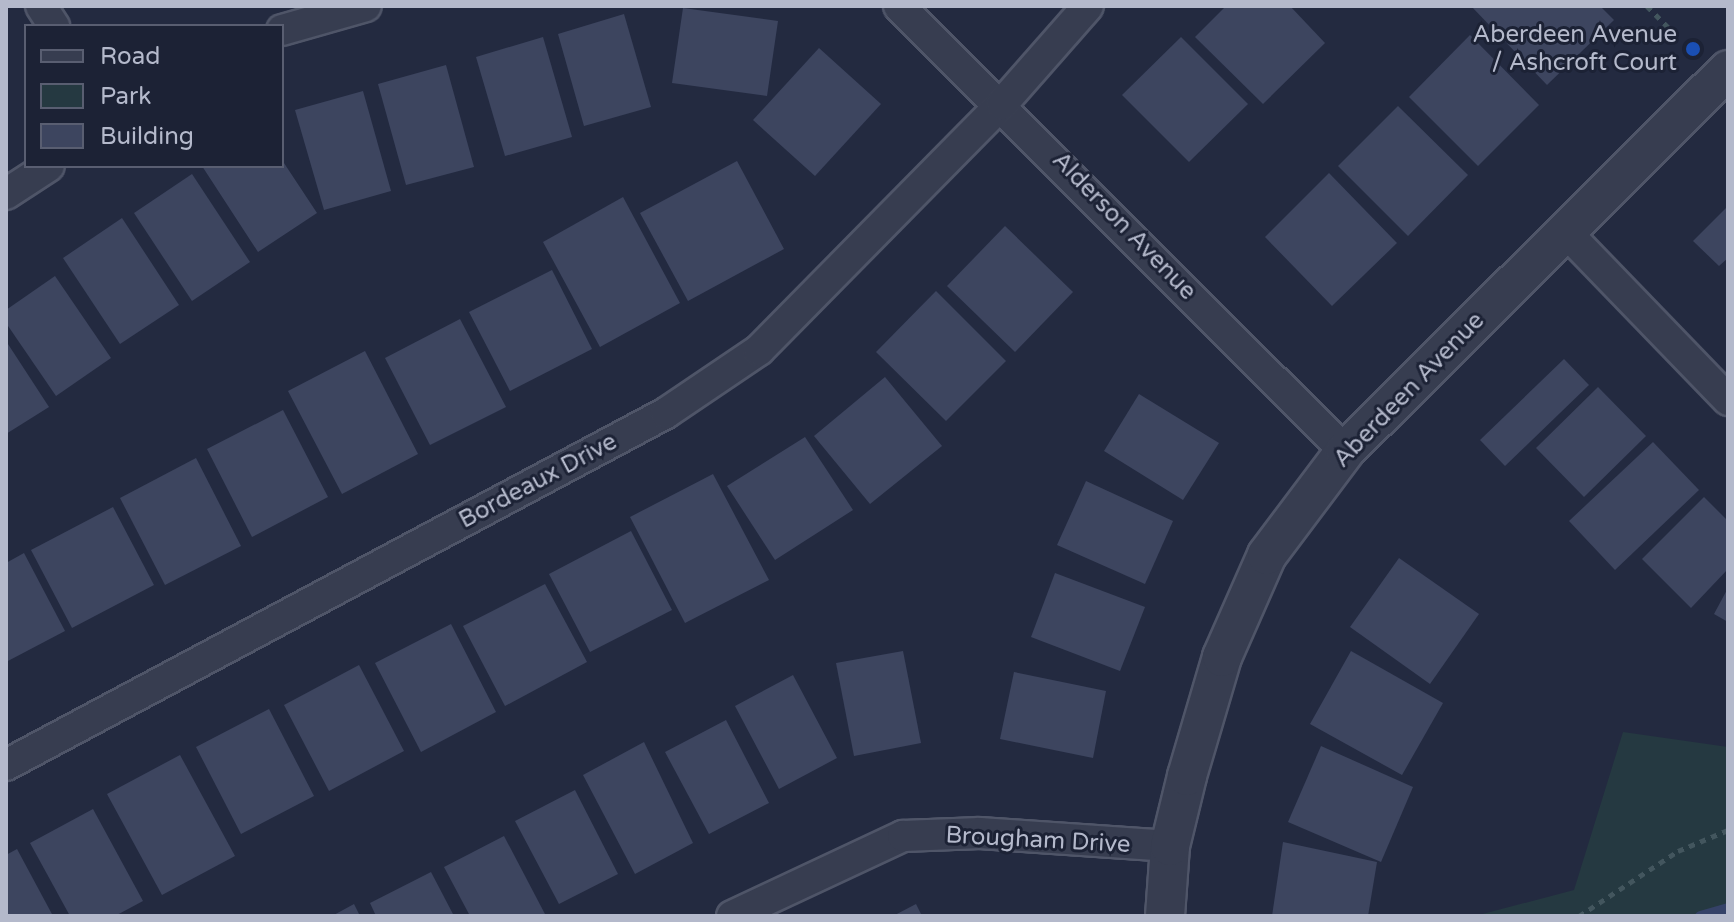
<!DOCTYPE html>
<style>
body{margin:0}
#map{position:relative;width:1734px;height:922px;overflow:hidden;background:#232a40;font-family:"Varela Round",sans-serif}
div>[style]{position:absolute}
.green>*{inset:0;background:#253941}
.stream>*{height:11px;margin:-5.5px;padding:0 5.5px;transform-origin:5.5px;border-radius:5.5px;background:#354268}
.building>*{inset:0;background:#3d455f}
.path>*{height:5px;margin-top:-2.5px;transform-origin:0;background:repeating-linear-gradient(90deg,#43565e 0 6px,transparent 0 12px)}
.roads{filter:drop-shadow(2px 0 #4f5568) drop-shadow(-2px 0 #4f5568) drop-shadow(0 2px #4f5568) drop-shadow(0 -2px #4f5568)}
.minor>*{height:30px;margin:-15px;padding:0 15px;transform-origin:15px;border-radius:15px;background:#373d50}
.tertiary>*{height:38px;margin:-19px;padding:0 19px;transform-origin:19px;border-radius:19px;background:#373d50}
.dots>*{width:22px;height:22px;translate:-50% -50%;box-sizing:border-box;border:4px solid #1c2235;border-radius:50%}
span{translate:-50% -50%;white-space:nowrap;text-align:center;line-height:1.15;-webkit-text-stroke:6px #1c2235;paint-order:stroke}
.poi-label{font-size:24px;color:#b4b9cb}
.right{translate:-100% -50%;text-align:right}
.street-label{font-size:24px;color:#b4b9cb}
.frame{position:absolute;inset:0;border:8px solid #b4b9cb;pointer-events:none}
.legend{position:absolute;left:24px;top:24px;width:260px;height:144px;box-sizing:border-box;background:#1c2235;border:2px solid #595e71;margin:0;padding:10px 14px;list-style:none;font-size:24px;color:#b4b9cb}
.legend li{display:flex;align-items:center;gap:16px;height:40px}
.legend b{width:40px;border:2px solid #595e71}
</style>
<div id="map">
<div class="green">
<i style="clip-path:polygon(1623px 732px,1728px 747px,1728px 916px,1475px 916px,1574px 890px)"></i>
</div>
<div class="stream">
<i style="left:1700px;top:916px;width:29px;rotate:-16deg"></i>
</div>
<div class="building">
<i style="clip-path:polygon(1226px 6px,1290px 6px,1325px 43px,1263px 104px,1195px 37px)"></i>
<i style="clip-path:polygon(1471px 6px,1600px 6px,1614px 20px,1547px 85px)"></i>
<i style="clip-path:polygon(683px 8px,778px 21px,767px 96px,672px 83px)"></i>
<i style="clip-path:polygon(624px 14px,651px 107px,584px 126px,558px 34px)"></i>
<i style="clip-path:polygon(1470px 35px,1539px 105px,1478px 166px,1409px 97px)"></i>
<i style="clip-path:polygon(543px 37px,572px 137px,505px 156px,476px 57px)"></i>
<i style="clip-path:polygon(1181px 37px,1248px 104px,1189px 162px,1122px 95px)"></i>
<i style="clip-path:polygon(819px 48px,881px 104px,815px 176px,753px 120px)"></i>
<i style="clip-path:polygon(446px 65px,474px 167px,406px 185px,378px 84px)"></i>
<i style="clip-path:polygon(363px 91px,391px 191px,324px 210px,295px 110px)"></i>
<i style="clip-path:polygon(1398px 106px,1468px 175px,1408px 236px,1338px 166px)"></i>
<i style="clip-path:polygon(282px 160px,317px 213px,258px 252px,202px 166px,282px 166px)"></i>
<i style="clip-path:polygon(737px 161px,784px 249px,688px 301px,640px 213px)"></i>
<i style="clip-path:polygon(1329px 173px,1397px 243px,1332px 306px,1265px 237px)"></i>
<i style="clip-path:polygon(192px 174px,250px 262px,192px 301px,134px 213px)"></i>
<i style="clip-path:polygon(623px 197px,680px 303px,600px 347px,543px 242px)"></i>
<i style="clip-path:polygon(1728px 206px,1728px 258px,1719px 266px,1693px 241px)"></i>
<i style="clip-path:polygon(122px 218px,179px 305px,120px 344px,63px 258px)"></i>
<i style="clip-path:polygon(1005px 226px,1073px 292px,1015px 352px,947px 286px)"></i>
<i style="clip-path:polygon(552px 270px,592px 349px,510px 391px,469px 312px)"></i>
<i style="clip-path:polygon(55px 276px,111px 358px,56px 396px,6px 323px,6px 310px)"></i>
<i style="clip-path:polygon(936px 291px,1006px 361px,946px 421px,876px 352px)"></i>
<i style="clip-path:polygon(460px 319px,506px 407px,430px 445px,385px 358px)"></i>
<i style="clip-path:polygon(6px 341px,49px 407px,6px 434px)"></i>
<i style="clip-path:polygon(365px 351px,418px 454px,342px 494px,288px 391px)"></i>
<i style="clip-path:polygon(1564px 359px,1589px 385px,1505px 466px,1480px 440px)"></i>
<i style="clip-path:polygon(885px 377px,942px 446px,870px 504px,814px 436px)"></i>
<i style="clip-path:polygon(1598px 387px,1646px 436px,1584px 497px,1536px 448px)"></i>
<i style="clip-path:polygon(1139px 394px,1219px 443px,1183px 500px,1104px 451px)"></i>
<i style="clip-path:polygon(283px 410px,328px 497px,252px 537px,207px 449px)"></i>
<i style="clip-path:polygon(805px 437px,853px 510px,775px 560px,727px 486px)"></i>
<i style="clip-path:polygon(1653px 442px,1699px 490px,1615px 570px,1569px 521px)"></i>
<i style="clip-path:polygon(196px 458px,241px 546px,165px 585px,120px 498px)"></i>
<i style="clip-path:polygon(713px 474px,769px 580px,685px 623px,630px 517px)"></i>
<i style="clip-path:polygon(1086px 481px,1173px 521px,1145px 584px,1057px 545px)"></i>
<i style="clip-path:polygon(1704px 497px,1728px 521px,1728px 569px,1691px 608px,1642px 559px)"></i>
<i style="clip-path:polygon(113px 507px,154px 585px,72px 628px,31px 550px)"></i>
<i style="clip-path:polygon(631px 531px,672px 610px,590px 652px,549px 574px)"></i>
<i style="clip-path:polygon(24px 553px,65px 631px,6px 662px,6px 563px)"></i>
<i style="clip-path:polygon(1399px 558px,1479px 614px,1430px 684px,1350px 627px)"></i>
<i style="clip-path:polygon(1055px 573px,1145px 607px,1120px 671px,1031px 637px)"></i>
<i style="clip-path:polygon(545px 584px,587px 662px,505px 706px,463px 626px)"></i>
<i style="clip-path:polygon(1728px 588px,1728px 622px,1714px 614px)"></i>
<i style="clip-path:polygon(451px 624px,496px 712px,421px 752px,375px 663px)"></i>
<i style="clip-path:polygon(903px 651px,921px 743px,854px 756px,836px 663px)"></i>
<i style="clip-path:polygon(1351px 651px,1443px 703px,1402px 775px,1310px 724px)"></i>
<i style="clip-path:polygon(359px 665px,404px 751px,329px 791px,284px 705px)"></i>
<i style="clip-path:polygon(1014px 672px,1106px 691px,1093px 758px,1000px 739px)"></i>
<i style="clip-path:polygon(793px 675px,837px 758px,779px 789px,735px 706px)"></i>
<i style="clip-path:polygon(269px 709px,314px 796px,241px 834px,196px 747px)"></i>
<i style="clip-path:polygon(726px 720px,769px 803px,709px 834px,665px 752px)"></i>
<i style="clip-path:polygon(644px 742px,693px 843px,635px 874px,583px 775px)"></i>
<i style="clip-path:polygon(1321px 746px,1413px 787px,1381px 862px,1288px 822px)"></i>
<i style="clip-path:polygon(180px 755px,235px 856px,162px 895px,107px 794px)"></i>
<i style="clip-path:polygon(575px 790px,618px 874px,559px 904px,515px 821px)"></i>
<i style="clip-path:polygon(93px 809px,143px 901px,115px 916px,70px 916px,30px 843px)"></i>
<i style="clip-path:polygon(504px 836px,546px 916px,470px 916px,444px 867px)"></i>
<i style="clip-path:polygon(1283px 842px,1377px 862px,1368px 916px,1272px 916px)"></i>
<i style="clip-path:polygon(17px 849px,53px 916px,6px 916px,6px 855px)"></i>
<i style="clip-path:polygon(431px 872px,454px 916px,376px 916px,370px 903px)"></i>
<i style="clip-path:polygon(354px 904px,360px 916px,332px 916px)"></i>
<i style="clip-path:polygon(916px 904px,922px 916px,893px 916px)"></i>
</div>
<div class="path">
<i style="left:1647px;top:6px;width:37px;rotate:45deg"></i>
<i style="left:1579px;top:916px;width:118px;rotate:-33.3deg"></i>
<i style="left:1678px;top:851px;width:54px;rotate:-22.8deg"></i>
</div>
<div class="roads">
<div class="minor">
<i style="left:41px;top:6px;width:24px;rotate:57deg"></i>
<i style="left:899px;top:6px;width:630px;rotate:44.94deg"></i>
<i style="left:282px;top:30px;width:87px;rotate:-15.9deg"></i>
<i style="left:6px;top:194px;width:51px;rotate:-33.1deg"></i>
<i style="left:1565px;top:231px;width:235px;rotate:46deg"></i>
<i style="left:6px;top:765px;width:748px;rotate:-28.07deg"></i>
<i style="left:666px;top:413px;width:112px;rotate:-34.1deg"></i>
<i style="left:759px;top:350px;width:346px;rotate:-45.4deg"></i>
<i style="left:1002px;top:104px;width:130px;rotate:-48.7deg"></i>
<i style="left:732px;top:916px;width:189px;rotate:-25.1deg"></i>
<i style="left:903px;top:836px;width:77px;rotate:-2.2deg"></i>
<i style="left:980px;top:833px;width:190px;rotate:3.9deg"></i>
</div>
<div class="tertiary">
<i style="left:1165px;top:916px;width:70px;rotate:-85.9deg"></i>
<i style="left:1170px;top:846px;width:72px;rotate:-76.3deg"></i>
<i style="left:1187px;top:776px;width:124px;rotate:-73.6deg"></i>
<i style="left:1222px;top:657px;width:111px;rotate:-66.2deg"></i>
<i style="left:1267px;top:555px;width:130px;rotate:-53.1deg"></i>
<i style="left:1345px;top:451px;width:540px;rotate:-44.85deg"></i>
</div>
</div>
<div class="dots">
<i style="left:1693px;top:49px;background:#1a4fb4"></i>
</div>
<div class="poi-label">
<span class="right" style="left:1677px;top:49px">Aberdeen Avenue<br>/ Ashcroft Court</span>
</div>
<div class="street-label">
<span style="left:1124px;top:226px;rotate:46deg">Alderson Avenue</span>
<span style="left:1409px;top:390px;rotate:-46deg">Aberdeen Avenue</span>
<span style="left:538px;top:481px;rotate:-28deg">Bordeaux Drive</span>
<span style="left:1038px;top:840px;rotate:3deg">Brougham Drive</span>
</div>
<div class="frame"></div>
<ul class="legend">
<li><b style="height:10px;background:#373d50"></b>Road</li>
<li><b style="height:22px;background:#253941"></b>Park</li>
<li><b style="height:22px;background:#3d455f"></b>Building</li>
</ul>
</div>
